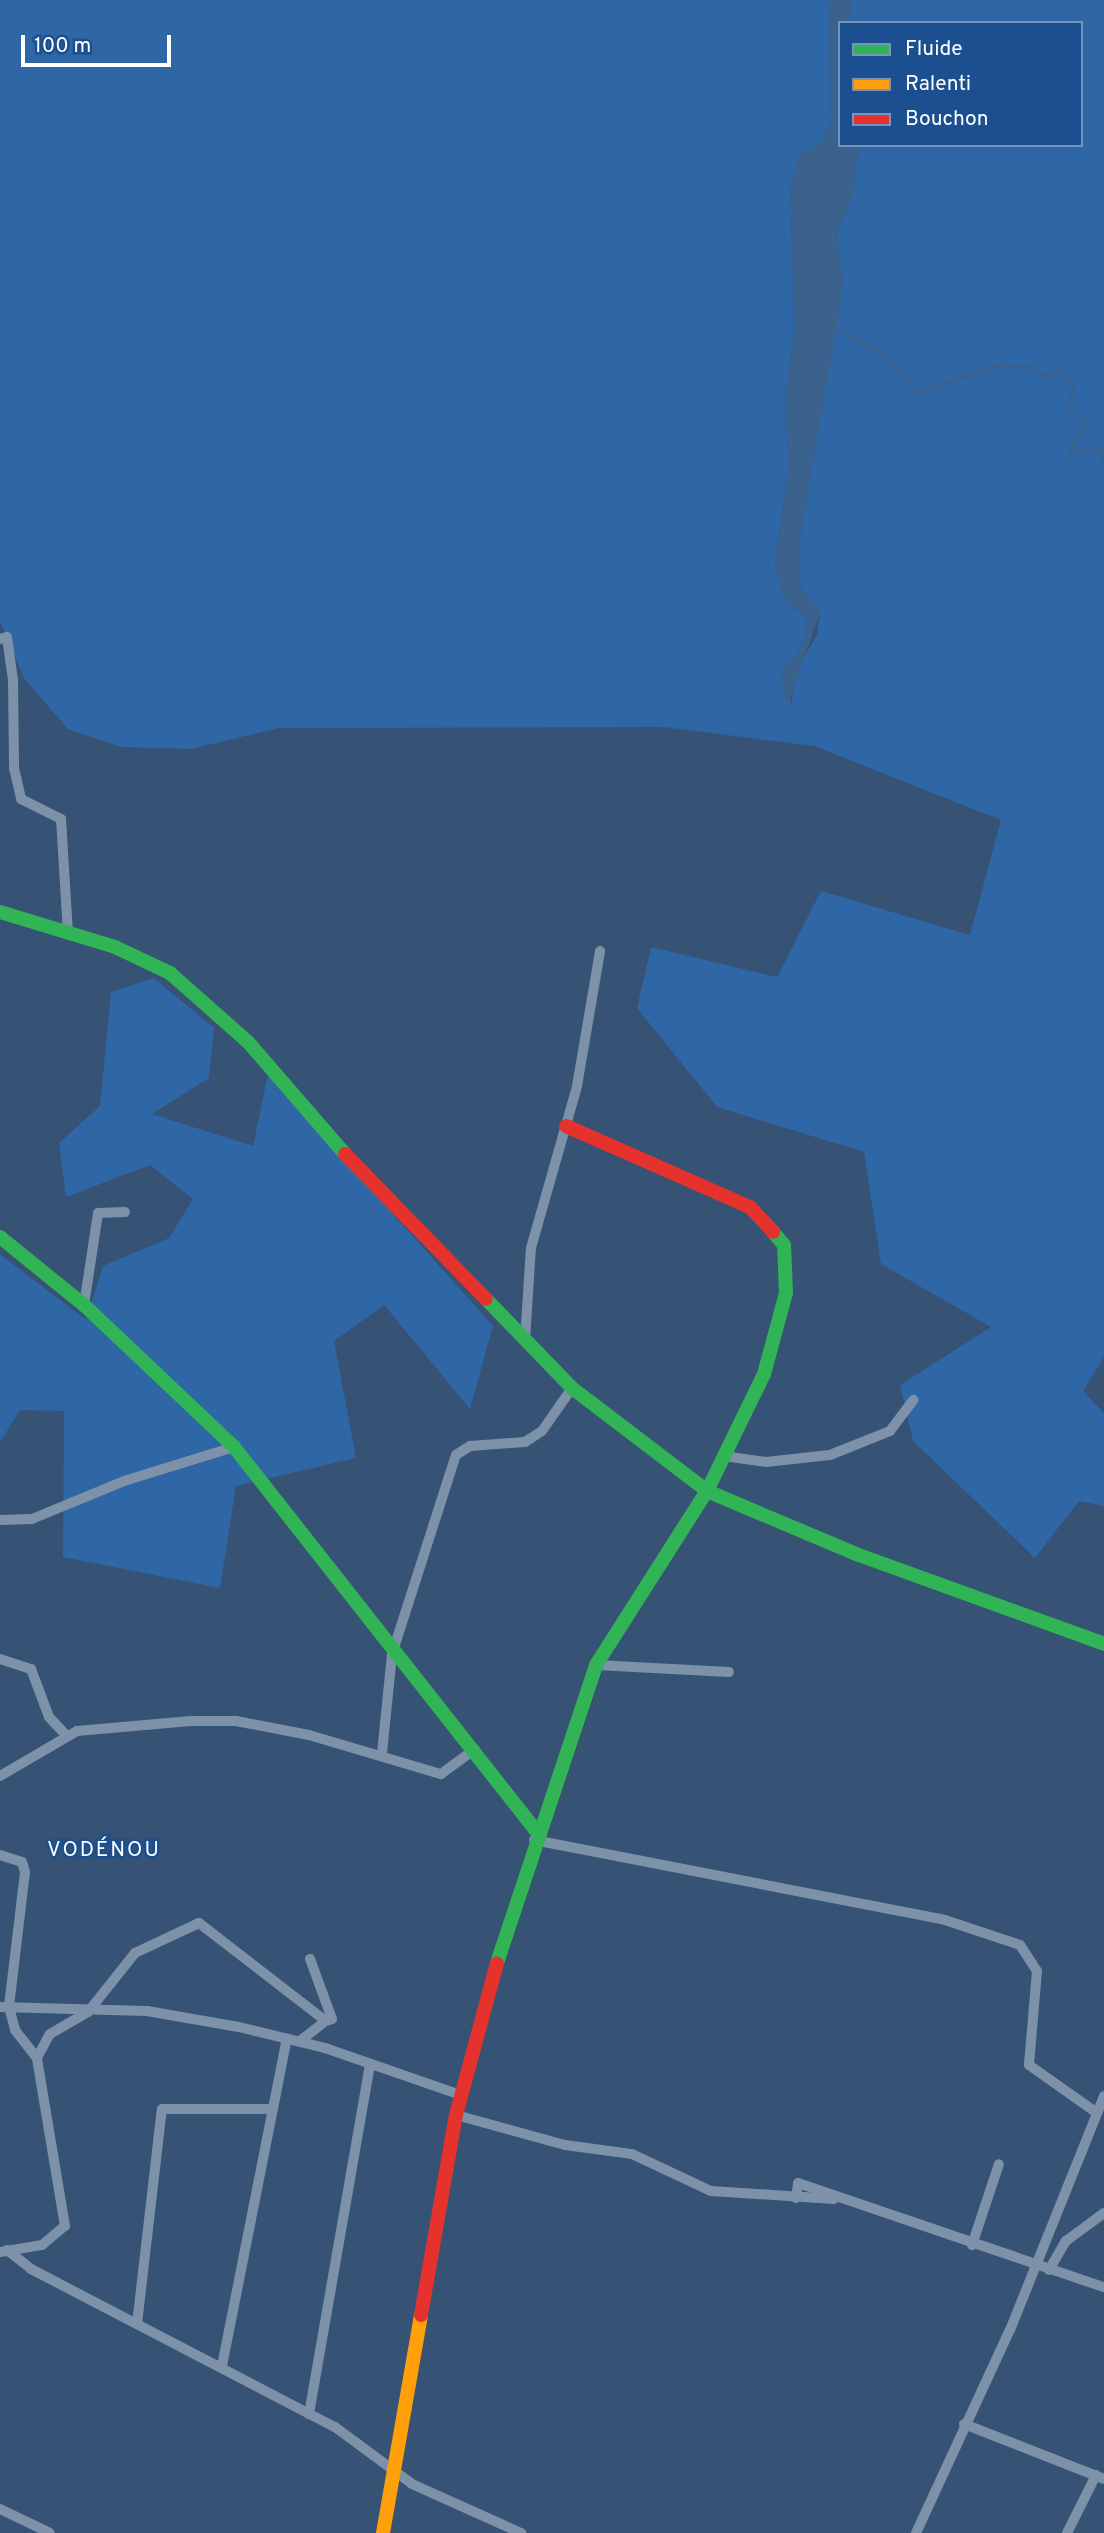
<!DOCTYPE html>
<meta charset="utf-8">
<style>
body{margin:0}
#map{position:relative;width:1104px;height:2533px;overflow:hidden;background:#365274;font-family:Overpass,sans-serif}
div>[style]{position:absolute}
.green>*{inset:0;background:#2f66a5}
.water>*{inset:0;background:#3b618d}
.stream>*{height:2.5px;margin:-1.25px;padding:0 1.25px;transform-origin:1.25px;border-radius:1.25px;background:#3b618d}
.street>*{height:10px;margin:-5px;padding:0 5px;transform-origin:5px;border-radius:5px;background:#7d92a8}
.fast>*{height:14px;margin:-7px;padding:0 7px;transform-origin:7px;border-radius:7px;background:#30b455}
.slow>*{height:14px;margin:-7px;padding:0 7px;transform-origin:7px;border-radius:7px;background:#ff9f0a}
.jam>*{height:14px;margin:-7px;padding:0 7px;transform-origin:7px;border-radius:7px;background:#e5322d}
span{translate:-50% -50%;white-space:nowrap;text-align:center;line-height:1.15;-webkit-text-stroke:5px #1b4f8f;paint-order:stroke}
.quarter-label{font-size:21px;color:#fff;letter-spacing:2px}
.legend{position:absolute;left:838px;top:21px;width:245px;height:126px;box-sizing:border-box;background:#1b4f8f;border:2px solid #7695bc;margin:0;padding:9px 12px;list-style:none;font-size:21px;color:#fff}
.legend li{display:flex;align-items:center;gap:14px;height:35px}
.legend b{width:35px;border:2px solid #7695bc}
.scale{position:absolute;left:21px;top:35px;width:150px;height:32px;box-sizing:border-box;border:4px solid #fff;border-top:0;padding-left:9px;font-size:21px;line-height:24px;white-space:nowrap;color:#fff;-webkit-text-stroke:5px #1b4f8f;paint-order:stroke}
</style>
<div id="map">
<div class="green">
<i style="clip-path:polygon(0 0,830px 0,831px 122px,822px 144px,801px 154px,790px 185px,795px 329px,785px 401px,789px 466px,775px 564px,787px 605px,805px 614px,805px 641px,781px 674px,792px 705px,793px 676px,817px 635px,820px 614px,799px 584px,799px 543px,834px 328px,836px 236px,852px 195px,859px 145px,1081px 145px,1081px 23px,849px 23px,852px 0,1104px 0,1104px 1357px,1083px 1391px,1104px 1413px,1104px 1506px,1079px 1501px,1035px 1558px,913px 1441px,900px 1385px,991px 1327px,881px 1264px,864px 1152px,717px 1107px,637px 1008px,651px 947px,777px 977px,821px 891px,970px 935px,1001px 820px,814px 746px,664px 727px,279px 728px,191px 749px,121px 747px,68px 729px,24px 678px,0 621px)"></i>
<i style="clip-path:polygon(154px 978px,214px 1028px,209px 1078px,152px 1114px,253px 1146px,268px 1074px,493px 1326px,470px 1409px,384px 1305px,334px 1341px,356px 1458px,236px 1486px,220px 1588px,63px 1557px,64px 1411px,20px 1410px,0 1442px,0 1254px,86px 1320px,103px 1266px,169px 1238px,193px 1199px,150px 1165px,66px 1197px,59px 1143px,100px 1106px,111px 992px)"></i>
</div>
<div class="water">
<i style="clip-path:polygon(830px 0,852px 0,849px 23px,840px 23px,840px 145px,859px 145px,852px 195px,836px 235px,844px 282px,799px 543px,799px 584px,820px 613px,787px 707px,781px 674px,805px 641px,805px 614px,787px 605px,775px 564px,789px 466px,785px 401px,795px 329px,790px 184px,801px 153px,822px 144px,831px 122px)"></i>
</div>
<div class="stream">
<i style="left:834px;top:328px;width:53px;rotate:27.1deg"></i>
<i style="left:881px;top:352px;width:54px;rotate:48deg"></i>
<i style="left:917px;top:392px;width:85px;rotate:-18.4deg"></i>
<i style="left:998px;top:365px;width:32px;rotate:2deg"></i>
<i style="left:1030px;top:366px;width:15px;rotate:37deg"></i>
<i style="left:1042px;top:375px;width:18px;rotate:-16deg"></i>
<i style="left:1059px;top:370px;width:23px;rotate:50deg"></i>
<i style="left:1074px;top:388px;width:18px;rotate:109deg"></i>
<i style="left:1068px;top:405px;width:26px;rotate:50deg"></i>
<i style="left:1085px;top:425px;width:34px;rotate:118deg"></i>
<i style="left:1069px;top:455px;width:30px;rotate:-12deg"></i>
<i style="left:1098px;top:449px;width:16px;rotate:68deg"></i>
</div>
<div class="street">
<i style="left:0;top:639px;width:7px;rotate:-16deg"></i>
<i style="left:7px;top:637px;width:43px;rotate:82.1deg"></i>
<i style="left:13px;top:680px;width:88px;rotate:89.3deg"></i>
<i style="left:14px;top:768px;width:32px;rotate:77deg"></i>
<i style="left:21px;top:799px;width:45px;rotate:26.6deg"></i>
<i style="left:61px;top:819px;width:114px;rotate:86.5deg"></i>
<i style="left:84px;top:1305px;width:93px;rotate:-81.3deg"></i>
<i style="left:98px;top:1213px;width:27px;rotate:-2deg"></i>
<i style="left:525px;top:1340px;width:92px;rotate:-86.3deg"></i>
<i style="left:531px;top:1248px;width:168px;rotate:-74.1deg"></i>
<i style="left:577px;top:1086px;width:137px;rotate:-80.3deg"></i>
<i style="left:724px;top:1456px;width:42px;rotate:8.1deg"></i>
<i style="left:766px;top:1462px;width:64px;rotate:-6.2deg"></i>
<i style="left:830px;top:1455px;width:65px;rotate:-21.8deg"></i>
<i style="left:890px;top:1431px;width:39px;rotate:-53deg"></i>
<i style="left:0;top:1520px;width:32px;rotate:-2deg"></i>
<i style="left:32px;top:1519px;width:100px;rotate:-22.4deg"></i>
<i style="left:124px;top:1481px;width:115px;rotate:-17.2deg"></i>
<i style="left:0;top:1659px;width:33px;rotate:18deg"></i>
<i style="left:31px;top:1669px;width:51px;rotate:69.4deg"></i>
<i style="left:49px;top:1717px;width:26px;rotate:47deg"></i>
<i style="left:596px;top:1665px;width:133px;rotate:3deg"></i>
<i style="left:382px;top:1753px;width:100px;rotate:-84.2deg"></i>
<i style="left:392px;top:1654px;width:209px;rotate:-72.2deg"></i>
<i style="left:456px;top:1455px;width:17px;rotate:-33deg"></i>
<i style="left:470px;top:1446px;width:55px;rotate:-4.2deg"></i>
<i style="left:525px;top:1442px;width:20px;rotate:-33deg"></i>
<i style="left:542px;top:1431px;width:52px;rotate:-55.1deg"></i>
<i style="left:0;top:1776px;width:89px;rotate:-30.3deg"></i>
<i style="left:77px;top:1731px;width:114px;rotate:-5deg"></i>
<i style="left:191px;top:1721px;width:45px"></i>
<i style="left:236px;top:1721px;width:74px;rotate:10.9deg"></i>
<i style="left:309px;top:1735px;width:138px;rotate:16.5deg"></i>
<i style="left:441px;top:1774px;width:42px;rotate:-36.3deg"></i>
<i style="left:534px;top:1840px;width:419px;rotate:11deg"></i>
<i style="left:945px;top:1920px;width:79px;rotate:18.4deg"></i>
<i style="left:1020px;top:1945px;width:31px;rotate:57deg"></i>
<i style="left:1037px;top:1971px;width:94px;rotate:94.9deg"></i>
<i style="left:1029px;top:2065px;width:83px;rotate:35.2deg"></i>
<i style="left:0;top:1855px;width:23px;rotate:18deg"></i>
<i style="left:22px;top:1862px;width:10px;rotate:73deg"></i>
<i style="left:25px;top:1872px;width:136px;rotate:96.8deg"></i>
<i style="left:9px;top:2007px;width:24px;rotate:75deg"></i>
<i style="left:15px;top:2030px;width:36px;rotate:52deg"></i>
<i style="left:0;top:2007px;width:147px;rotate:1.6deg"></i>
<i style="left:147px;top:2011px;width:93px;rotate:9.9deg"></i>
<i style="left:239px;top:2027px;width:89px;rotate:13.7deg"></i>
<i style="left:325px;top:2048px;width:144px;rotate:19.1deg"></i>
<i style="left:300px;top:2041px;width:33px;rotate:-38deg"></i>
<i style="left:456px;top:2115px;width:113px;rotate:15.4deg"></i>
<i style="left:565px;top:2145px;width:68px;rotate:7.7deg"></i>
<i style="left:632px;top:2154px;width:87px;rotate:25.1deg"></i>
<i style="left:711px;top:2191px;width:123px;rotate:3.7deg"></i>
<i style="left:796px;top:2198px;width:15px;rotate:-82deg"></i>
<i style="left:798px;top:2183px;width:323px;rotate:18.8deg"></i>
<i style="left:972px;top:2245px;width:85px;rotate:-71.6deg"></i>
<i style="left:7px;top:2250px;width:31px;rotate:38deg"></i>
<i style="left:31px;top:2269px;width:343px;rotate:27.5deg"></i>
<i style="left:335px;top:2427px;width:96px;rotate:36.5deg"></i>
<i style="left:412px;top:2484px;width:120px;rotate:24.2deg"></i>
<i style="left:0;top:2252px;width:43px;rotate:-9.5deg"></i>
<i style="left:42px;top:2245px;width:30px;rotate:-40deg"></i>
<i style="left:65px;top:2226px;width:170px;rotate:-99.5deg"></i>
<i style="left:37px;top:2058px;width:27px;rotate:-62deg"></i>
<i style="left:50px;top:2034px;width:44px;rotate:-30.1deg"></i>
<i style="left:88px;top:2012px;width:75px;rotate:-51.5deg"></i>
<i style="left:135px;top:1953px;width:71px;rotate:-25.1deg"></i>
<i style="left:199px;top:1923px;width:160px;rotate:37.7deg"></i>
<i style="left:326px;top:2021px;width:6px;rotate:-18deg"></i>
<i style="left:332px;top:2019px;width:64px;rotate:-110.1deg"></i>
<i style="left:1049px;top:2270px;width:34px;rotate:-60deg"></i>
<i style="left:1066px;top:2241px;width:47px;rotate:-36.4deg"></i>
<i style="left:137px;top:2324px;width:216px;rotate:-83.4deg"></i>
<i style="left:162px;top:2109px;width:111px"></i>
<i style="left:222px;top:2366px;width:334px;rotate:-78.8deg"></i>
<i style="left:309px;top:2414px;width:355px;rotate:-80.1deg"></i>
<i style="left:964px;top:2424px;width:150px;rotate:21.4deg"></i>
<i style="left:0;top:2509px;width:55px;rotate:25.6deg"></i>
<i style="left:916px;top:2533px;width:224px;rotate:-65.2deg"></i>
<i style="left:1010px;top:2330px;width:252px;rotate:-68.1deg"></i>
<i style="left:1067px;top:2533px;width:65px;rotate:-63.4deg"></i>
</div>
<div class="fast">
<i style="left:0;top:912px;width:120px;rotate:16.9deg"></i>
<i style="left:115px;top:947px;width:61px;rotate:25.3deg"></i>
<i style="left:170px;top:973px;width:104px;rotate:41.5deg"></i>
<i style="left:248px;top:1042px;width:148px;rotate:49.1deg"></i>
<i style="left:0;top:1237px;width:108px;rotate:39deg"></i>
<i style="left:84px;top:1305px;width:207px;rotate:43.4deg"></i>
<i style="left:234px;top:1447px;width:490px;rotate:51.8deg"></i>
<i style="left:486px;top:1299px;width:124px;rotate:46deg"></i>
<i style="left:572px;top:1388px;width:170px;rotate:37.3deg"></i>
<i style="left:707px;top:1491px;width:162px;rotate:22.9deg"></i>
<i style="left:856px;top:1554px;width:264px;rotate:19.9deg"></i>
<i style="left:497px;top:1963px;width:314px;rotate:-71.6deg"></i>
<i style="left:596px;top:1665px;width:206px;rotate:-57.5deg"></i>
<i style="left:707px;top:1491px;width:130px;rotate:-64deg"></i>
<i style="left:764px;top:1374px;width:84px;rotate:-74.8deg"></i>
<i style="left:786px;top:1293px;width:48px;rotate:-92.4deg"></i>
<i style="left:784px;top:1245px;width:17px;rotate:-130deg"></i>
</div>
<div class="slow">
<i style="left:383px;top:2533px;width:221px;rotate:-80.1deg"></i>
</div>
<div class="jam">
<i style="left:566px;top:1126px;width:201px;rotate:23.8deg"></i>
<i style="left:750px;top:1207px;width:34px;rotate:47deg"></i>
<i style="left:345px;top:1154px;width:202px;rotate:45.8deg"></i>
<i style="left:421px;top:2315px;width:203px;rotate:-80.1deg"></i>
<i style="left:456px;top:2115px;width:157px;rotate:-74.9deg"></i>
</div>
<div class="quarter-label">
<span style="left:104px;top:1851px">VODÉNOU</span>
</div>
<ul class="legend">
<li><b style="height:9px;background:#30b455"></b>Fluide</li>
<li><b style="height:9px;background:#ff9f0a"></b>Ralenti</li>
<li><b style="height:9px;background:#e5322d"></b>Bouchon</li>
</ul>
<div class="scale">100 m</div>
</div>
